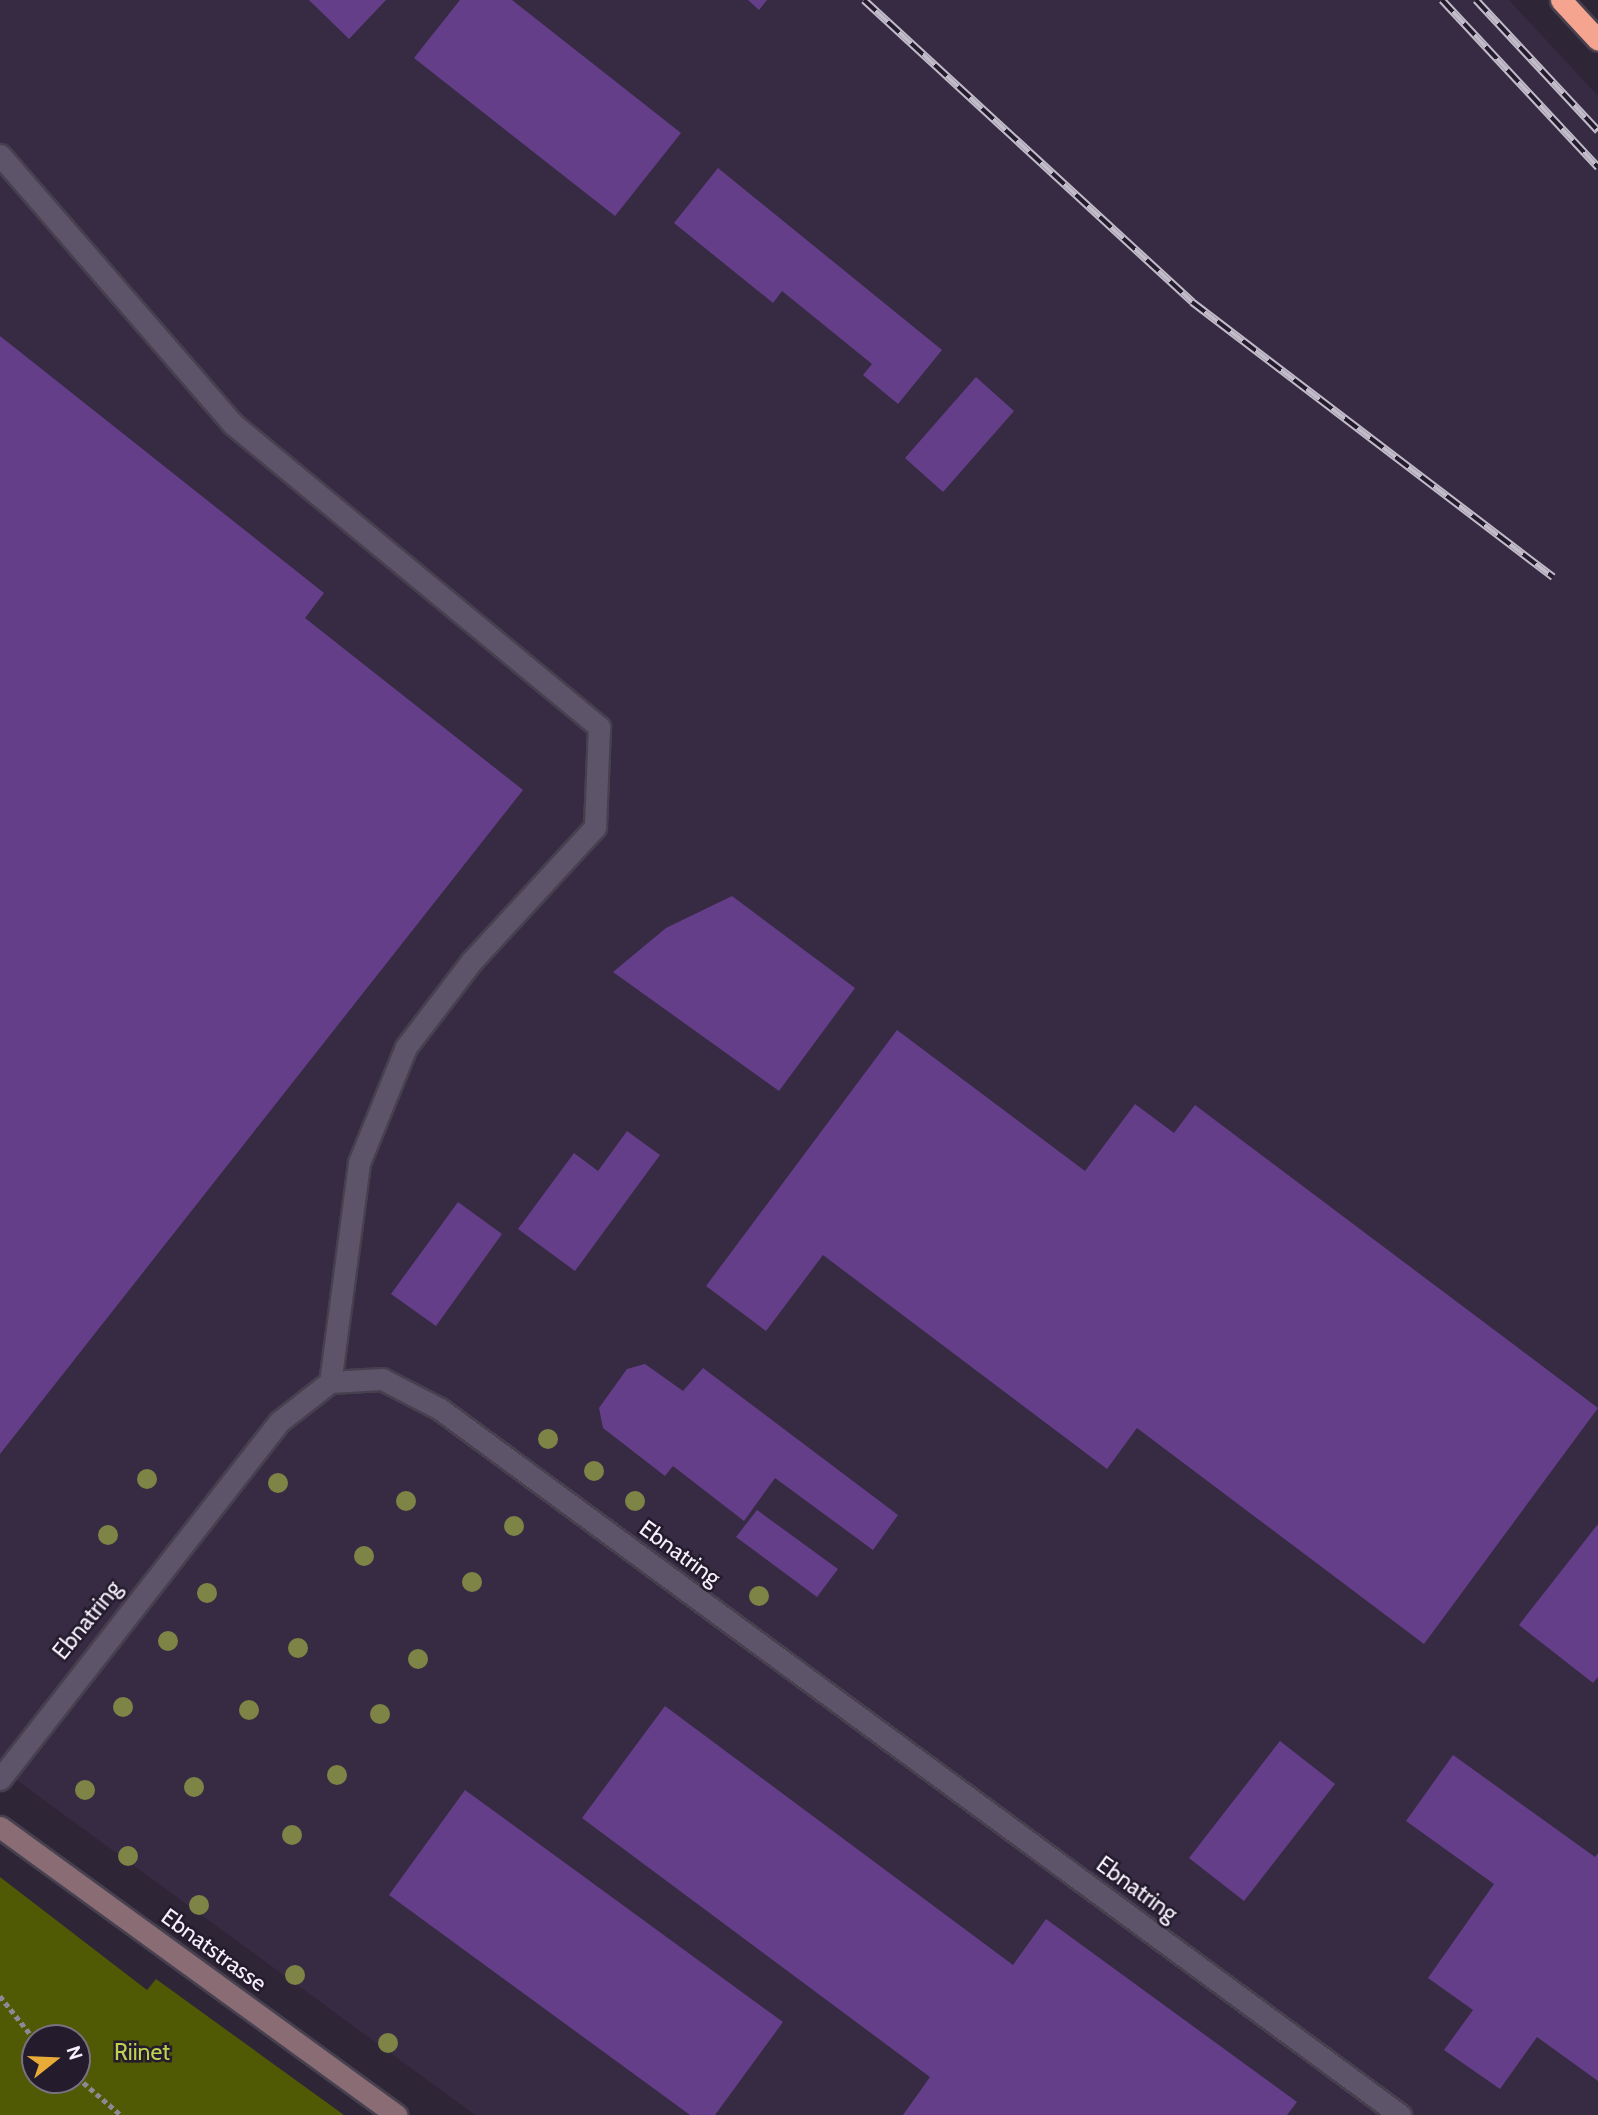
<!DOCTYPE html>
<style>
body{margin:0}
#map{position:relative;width:1598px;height:2115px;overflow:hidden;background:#2e2537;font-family:Cabin,sans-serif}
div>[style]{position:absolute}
.built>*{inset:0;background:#362b43}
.forest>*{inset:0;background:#505a05}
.building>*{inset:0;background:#653e8a}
.path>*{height:4.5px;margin-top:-2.25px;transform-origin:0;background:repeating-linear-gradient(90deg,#8e8796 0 5px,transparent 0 8.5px)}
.roads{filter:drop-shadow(2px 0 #47404f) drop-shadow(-2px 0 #47404f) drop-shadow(0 2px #47404f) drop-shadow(0 -2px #47404f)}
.street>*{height:21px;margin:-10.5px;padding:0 10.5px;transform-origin:10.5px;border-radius:10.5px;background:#5d5469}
.secondary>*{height:21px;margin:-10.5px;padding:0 10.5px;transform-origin:10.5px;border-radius:10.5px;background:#8a6c74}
.highway>*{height:21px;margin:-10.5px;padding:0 10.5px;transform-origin:10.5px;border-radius:10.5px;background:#f4a48f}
.rail>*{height:8px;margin-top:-4px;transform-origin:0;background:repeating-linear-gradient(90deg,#241c2d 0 16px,#c2bcca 0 32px);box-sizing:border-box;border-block:2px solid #c2bcca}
.trees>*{width:20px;height:20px;margin:-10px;border-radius:50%;background:#7e8445}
span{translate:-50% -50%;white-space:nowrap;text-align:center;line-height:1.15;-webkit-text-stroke:5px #241c2d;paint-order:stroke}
.street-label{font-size:23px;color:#f5f0fc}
.park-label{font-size:23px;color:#bfd250}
.north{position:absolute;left:21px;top:2024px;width:70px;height:70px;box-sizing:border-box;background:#241c2d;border:2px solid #787180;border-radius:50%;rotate:72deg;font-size:19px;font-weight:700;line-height:28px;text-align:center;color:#f5f0fc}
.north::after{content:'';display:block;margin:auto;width:24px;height:32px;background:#e9ab38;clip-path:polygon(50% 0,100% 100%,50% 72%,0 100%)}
</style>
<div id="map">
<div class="built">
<i style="clip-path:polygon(0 0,1509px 0,1598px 96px,1598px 2115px,475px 2115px,0 1768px)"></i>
</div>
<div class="forest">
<i style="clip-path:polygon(evenodd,0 1877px,147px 1990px,156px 1979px,344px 2115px,0 2115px,0 1877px,35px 2038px,77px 2038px,77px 2080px,35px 2080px,35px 2038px)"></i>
</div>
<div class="building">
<i style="clip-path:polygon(309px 0,386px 0,349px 39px)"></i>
<i style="clip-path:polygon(460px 0,512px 0,681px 133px,615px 216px,414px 58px)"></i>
<i style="clip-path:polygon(748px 0,767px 0,759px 10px)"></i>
<i style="clip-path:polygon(718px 168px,942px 350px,898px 404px,863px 375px,872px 364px,782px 291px,773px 303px,674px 223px)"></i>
<i style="clip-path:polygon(0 336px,324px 593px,305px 618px,523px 790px,0 1454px)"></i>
<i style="clip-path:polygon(976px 377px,1014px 411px,943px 492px,905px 458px)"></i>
<i style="clip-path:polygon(732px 896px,855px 988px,779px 1091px,613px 972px,666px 928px)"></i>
<i style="clip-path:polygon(897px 1030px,1085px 1171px,1135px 1104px,1174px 1133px,1195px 1105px,1598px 1408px,1424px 1644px,1137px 1428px,1107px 1469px,823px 1255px,766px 1331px,706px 1286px)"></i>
<i style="clip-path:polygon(627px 1131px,660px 1155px,575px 1271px,518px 1229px,574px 1153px,598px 1171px)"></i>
<i style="clip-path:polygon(458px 1202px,502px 1234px,436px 1326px,391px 1294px)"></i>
<i style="clip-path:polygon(645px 1364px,683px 1391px,703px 1368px,898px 1515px,873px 1550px,775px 1478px,744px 1521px,673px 1466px,665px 1476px,603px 1428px,599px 1408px,627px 1369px)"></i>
<i style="clip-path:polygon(757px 1510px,838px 1569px,817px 1597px,736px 1537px)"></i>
<i style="clip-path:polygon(1598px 1524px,1598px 1677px,1593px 1683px,1519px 1625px)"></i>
<i style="clip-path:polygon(665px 1706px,1013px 1965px,1046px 1919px,1297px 2102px,1287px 2115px,903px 2115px,930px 2077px,582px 1818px)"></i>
<i style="clip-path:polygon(1280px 1741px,1335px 1784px,1244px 1901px,1189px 1858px)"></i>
<i style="clip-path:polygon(1453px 1755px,1595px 1857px,1598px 1853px,1598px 2081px,1537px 2037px,1500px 2089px,1444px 2050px,1473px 2010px,1428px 1978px,1494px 1884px,1406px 1821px)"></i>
<i style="clip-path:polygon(465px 1790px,783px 2022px,715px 2115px,690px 2115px,389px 1895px)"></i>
</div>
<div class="path">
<i style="left:0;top:1996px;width:56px;rotate:51.5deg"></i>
<i style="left:77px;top:2077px;width:58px;rotate:40.8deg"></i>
</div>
<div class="roads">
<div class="street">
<i style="left:0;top:155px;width:356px;rotate:49.1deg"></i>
<i style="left:233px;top:424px;width:475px;rotate:39.6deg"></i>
<i style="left:599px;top:727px;width:100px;rotate:92.3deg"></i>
<i style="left:595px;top:827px;width:183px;rotate:132.6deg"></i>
<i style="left:471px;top:962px;width:107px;rotate:127.4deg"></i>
<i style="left:406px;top:1047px;width:125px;rotate:112.1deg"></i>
<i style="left:359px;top:1163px;width:221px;rotate:97.5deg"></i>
<i style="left:0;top:1779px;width:454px;rotate:-52deg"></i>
<i style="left:280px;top:1421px;width:63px;rotate:-38deg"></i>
<i style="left:330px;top:1382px;width:52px;rotate:-3.3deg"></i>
<i style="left:382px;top:1379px;width:65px;rotate:27.3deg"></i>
<i style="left:440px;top:1409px;width:1192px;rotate:36.33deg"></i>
</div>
<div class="secondary">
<i style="left:0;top:1827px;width:490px;rotate:36deg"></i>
</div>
<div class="highway">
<i style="left:1561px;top:0;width:54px;rotate:47.2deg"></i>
</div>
</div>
<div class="rail">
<i style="left:864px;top:0;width:446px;rotate:42.6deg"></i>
<i style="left:1192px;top:302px;width:454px;rotate:37.3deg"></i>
<i style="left:1442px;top:0;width:229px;rotate:47deg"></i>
<i style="left:1476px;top:0;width:179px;rotate:47deg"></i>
</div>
<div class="trees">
<i style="left:548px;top:1439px"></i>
<i style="left:594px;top:1471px"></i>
<i style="left:147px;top:1479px"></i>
<i style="left:278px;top:1483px"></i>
<i style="left:406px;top:1501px"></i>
<i style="left:635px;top:1501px"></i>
<i style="left:514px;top:1526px"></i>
<i style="left:108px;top:1535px"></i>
<i style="left:364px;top:1556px"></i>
<i style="left:472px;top:1582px"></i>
<i style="left:207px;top:1593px"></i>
<i style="left:759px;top:1596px"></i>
<i style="left:168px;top:1641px"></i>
<i style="left:298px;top:1648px"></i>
<i style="left:418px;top:1659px"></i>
<i style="left:123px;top:1707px"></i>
<i style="left:249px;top:1710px"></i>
<i style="left:380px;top:1714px"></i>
<i style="left:337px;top:1775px"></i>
<i style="left:194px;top:1787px"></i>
<i style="left:85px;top:1790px"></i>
<i style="left:292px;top:1835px"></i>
<i style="left:128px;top:1856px"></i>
<i style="left:199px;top:1905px"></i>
<i style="left:295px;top:1975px"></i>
<i style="left:388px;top:2043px"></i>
</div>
<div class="street-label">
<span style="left:680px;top:1553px;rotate:36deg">Ebnatring</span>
<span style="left:87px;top:1620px;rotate:-51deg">Ebnatring</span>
<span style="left:1137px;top:1889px;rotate:36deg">Ebnatring</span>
<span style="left:214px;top:1950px;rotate:36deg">Ebnatstrasse</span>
</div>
<div class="park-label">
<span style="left:142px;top:2052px">Riinet</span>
</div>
<div class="north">N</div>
</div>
